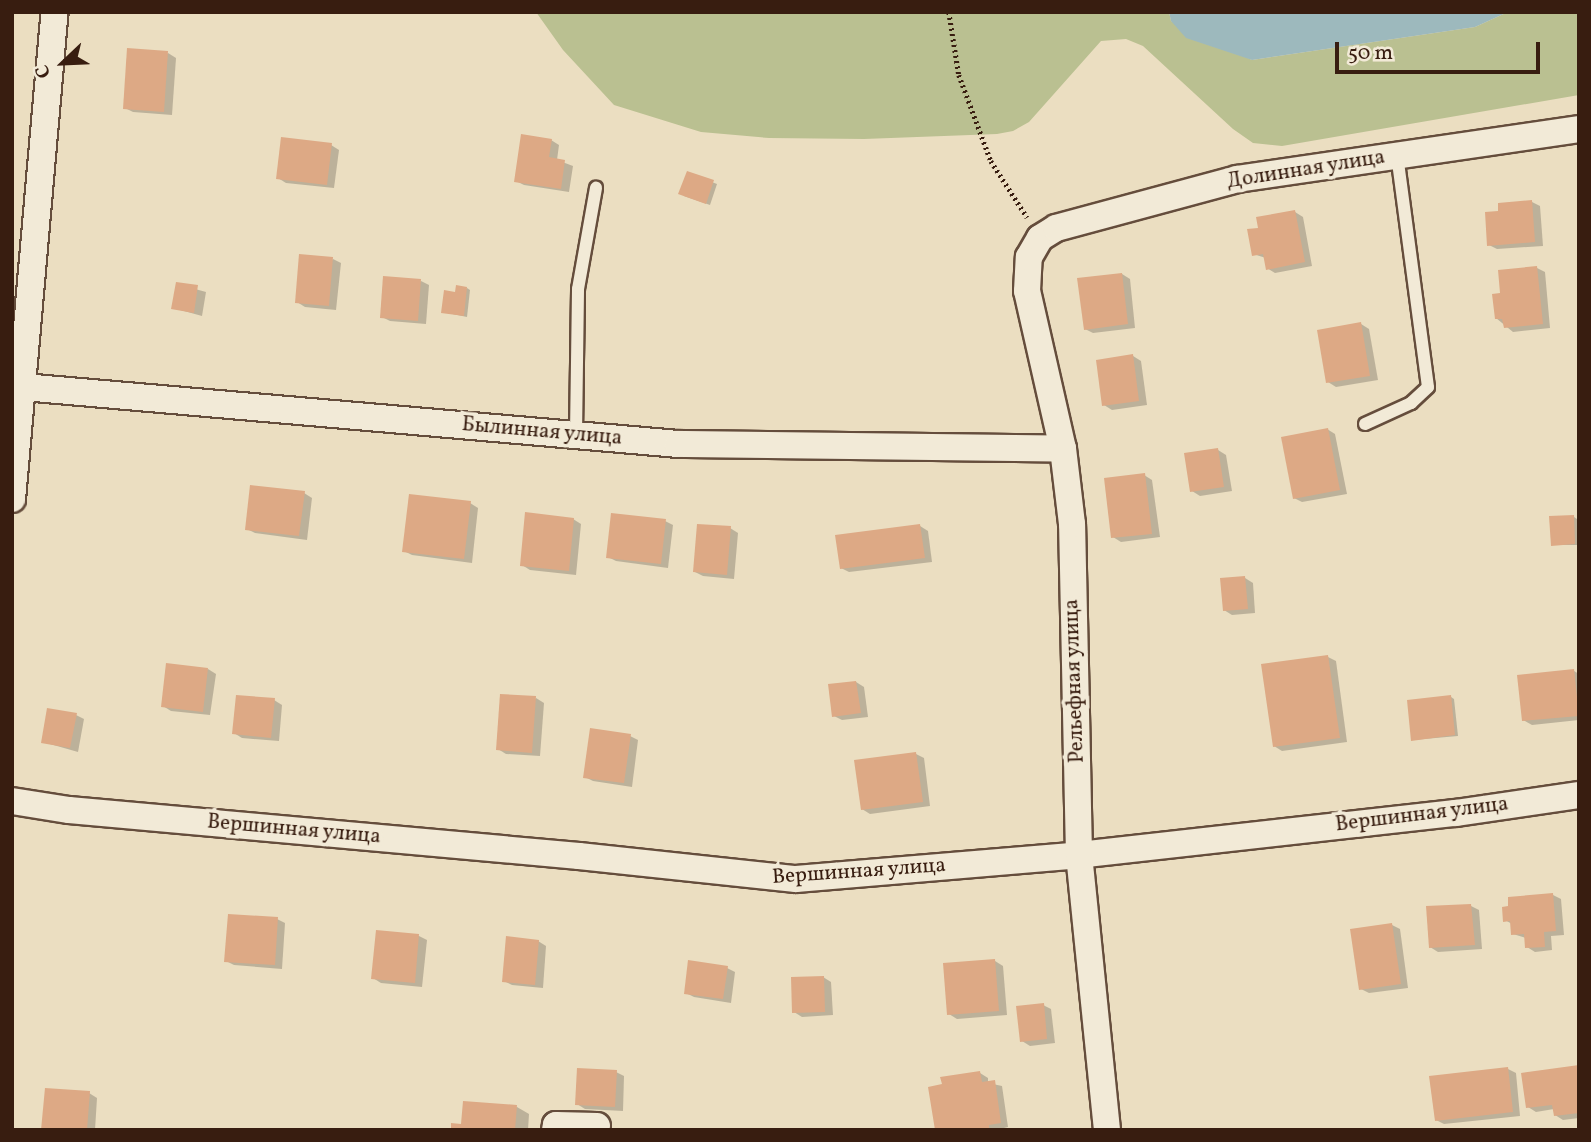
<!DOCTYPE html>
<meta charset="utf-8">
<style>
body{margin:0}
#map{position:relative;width:1591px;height:1142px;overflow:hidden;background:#ebdec1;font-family:Vollkorn,serif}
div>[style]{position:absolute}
.green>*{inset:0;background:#bac091}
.water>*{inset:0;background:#9db9bd}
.shadow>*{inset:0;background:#0003}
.building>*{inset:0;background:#dda985}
.path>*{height:4.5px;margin-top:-2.25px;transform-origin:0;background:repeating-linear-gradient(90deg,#381d10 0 2px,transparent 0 5.5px)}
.roads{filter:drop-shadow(2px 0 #654d3c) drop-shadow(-2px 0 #654d3c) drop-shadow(0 2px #654d3c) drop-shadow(0 -2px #654d3c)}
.service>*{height:12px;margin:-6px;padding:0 6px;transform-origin:6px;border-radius:6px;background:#f2ead7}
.minor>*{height:26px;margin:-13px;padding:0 13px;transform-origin:13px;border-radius:13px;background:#f2ead7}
span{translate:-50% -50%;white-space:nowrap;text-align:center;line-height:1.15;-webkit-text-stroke:7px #f2ead7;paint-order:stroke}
.street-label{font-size:21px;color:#381d10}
.frame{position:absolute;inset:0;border:14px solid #381d10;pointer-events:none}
.north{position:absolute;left:28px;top:28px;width:70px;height:70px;-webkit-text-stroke:5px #f2ead7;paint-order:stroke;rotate:247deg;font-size:19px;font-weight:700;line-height:28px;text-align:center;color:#381d10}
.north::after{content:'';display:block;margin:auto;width:24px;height:32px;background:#381d10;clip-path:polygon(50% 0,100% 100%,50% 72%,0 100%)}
.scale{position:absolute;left:1335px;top:42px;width:205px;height:32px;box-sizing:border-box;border:4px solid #381d10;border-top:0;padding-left:9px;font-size:21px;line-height:24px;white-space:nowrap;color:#381d10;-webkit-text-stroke:5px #f2ead7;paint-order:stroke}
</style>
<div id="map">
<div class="green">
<i style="clip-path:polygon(536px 12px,1169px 12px,1171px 21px,1252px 60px,1475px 27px,1508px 12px,1579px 12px,1579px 95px,1282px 146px,1253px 143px,1233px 129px,1143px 46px,1126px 39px,1101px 41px,1029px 122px,1013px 131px,997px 134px,864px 139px,769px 138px,701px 132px,614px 105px,563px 50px)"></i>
</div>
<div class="water">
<i style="clip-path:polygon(1169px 12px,1508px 12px,1475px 27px,1252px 60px,1186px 38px,1171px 21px)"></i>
</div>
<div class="shadow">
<i style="clip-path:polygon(168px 53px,176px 58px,172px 115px,133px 112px,125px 108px)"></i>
<i style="clip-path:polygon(551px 140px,559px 145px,557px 160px,573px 166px,569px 192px,524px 185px,516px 181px)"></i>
<i style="clip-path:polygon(331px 145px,339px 150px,334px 188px,286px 183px,278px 178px)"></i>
<i style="clip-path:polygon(688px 173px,717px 184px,710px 205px,684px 196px)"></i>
<i style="clip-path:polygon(1532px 202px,1540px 206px,1543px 246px,1497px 249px,1489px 245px,1500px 213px)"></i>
<i style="clip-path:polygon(1295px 212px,1303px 217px,1312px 266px,1275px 273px,1267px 268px,1266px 258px,1253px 254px,1260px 229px)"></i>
<i style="clip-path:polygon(333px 259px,341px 263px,336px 310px,305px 307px,297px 302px)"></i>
<i style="clip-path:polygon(1537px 268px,1545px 272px,1550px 328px,1513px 332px,1496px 318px,1502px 295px)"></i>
<i style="clip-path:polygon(1122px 274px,1130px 279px,1135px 328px,1093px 333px,1085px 329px)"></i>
<i style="clip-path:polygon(421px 281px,429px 285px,426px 324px,390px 321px,382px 317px)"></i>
<i style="clip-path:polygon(177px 284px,206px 292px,202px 316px,173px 308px)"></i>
<i style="clip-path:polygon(467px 288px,470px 290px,467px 317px,443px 312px)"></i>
<i style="clip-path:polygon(1361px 324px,1369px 329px,1378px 380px,1336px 387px,1328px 382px)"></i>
<i style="clip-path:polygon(1133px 356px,1141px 361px,1147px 405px,1112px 410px,1104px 405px)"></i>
<i style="clip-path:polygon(1327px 429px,1335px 434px,1347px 494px,1302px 502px,1294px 498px)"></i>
<i style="clip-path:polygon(1218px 450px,1226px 455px,1232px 491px,1200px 496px,1192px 491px)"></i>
<i style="clip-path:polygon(1144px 475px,1152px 480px,1160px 537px,1121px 542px,1113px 537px)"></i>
<i style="clip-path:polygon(304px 493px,312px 498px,307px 540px,255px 533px,247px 529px)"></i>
<i style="clip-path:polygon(470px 503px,478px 508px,472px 563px,412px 555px,404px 551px)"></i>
<i style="clip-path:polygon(1574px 517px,1577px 519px,1578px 545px,1552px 545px)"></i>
<i style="clip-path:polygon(573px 519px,581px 524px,576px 575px,530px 570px,522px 565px)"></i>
<i style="clip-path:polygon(665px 521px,673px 525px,668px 568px,616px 561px,608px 557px)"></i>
<i style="clip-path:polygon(920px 526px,928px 531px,932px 562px,849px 572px,841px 568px)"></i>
<i style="clip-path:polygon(730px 528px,738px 533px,734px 579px,703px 576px,695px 572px)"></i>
<i style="clip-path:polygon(1245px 578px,1253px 583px,1255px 613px,1232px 615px,1224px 610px)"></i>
<i style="clip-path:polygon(1328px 657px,1336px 661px,1347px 742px,1282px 751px,1274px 746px)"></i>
<i style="clip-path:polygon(208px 669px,216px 674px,210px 715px,171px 711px,163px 706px)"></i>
<i style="clip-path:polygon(1574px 671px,1579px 674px,1579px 720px,1532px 725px,1523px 720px)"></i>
<i style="clip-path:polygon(856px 682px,864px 687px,868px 717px,842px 720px,834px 716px)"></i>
<i style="clip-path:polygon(1451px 697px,1454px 699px,1458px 736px,1413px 740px)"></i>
<i style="clip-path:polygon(536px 698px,544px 703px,540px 756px,506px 754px,498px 749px)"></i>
<i style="clip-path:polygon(274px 700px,282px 705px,279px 741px,242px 738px,234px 733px)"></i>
<i style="clip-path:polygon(76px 715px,84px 719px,78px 752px,43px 742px)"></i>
<i style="clip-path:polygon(630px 736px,638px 740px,632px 787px,593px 781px,585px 777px)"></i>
<i style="clip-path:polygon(916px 754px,924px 758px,930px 806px,870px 814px,862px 809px)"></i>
<i style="clip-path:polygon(1553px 895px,1561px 899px,1564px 935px,1551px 936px,1552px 950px,1535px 952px,1527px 947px,1526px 938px,1513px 934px,1512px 924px,1505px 920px)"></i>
<i style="clip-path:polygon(1471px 906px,1479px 910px,1482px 949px,1438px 952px,1430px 947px)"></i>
<i style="clip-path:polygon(277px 919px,285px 923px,282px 969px,234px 965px,226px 961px)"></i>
<i style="clip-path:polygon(1392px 925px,1400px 929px,1408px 988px,1369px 993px,1361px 989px)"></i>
<i style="clip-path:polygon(378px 932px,419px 936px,427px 940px,422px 987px,381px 983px,373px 978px)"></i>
<i style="clip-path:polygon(538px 941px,546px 946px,543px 988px,512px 985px,504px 981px)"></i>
<i style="clip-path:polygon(995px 961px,1003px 966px,1007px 1015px,957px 1019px,949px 1014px)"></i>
<i style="clip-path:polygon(727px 968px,735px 972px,731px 1003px,694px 997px,686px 993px)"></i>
<i style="clip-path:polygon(823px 977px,831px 982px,833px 1015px,802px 1017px,794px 1012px)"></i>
<i style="clip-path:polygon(1043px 1005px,1051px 1009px,1055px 1043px,1030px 1046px,1022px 1041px)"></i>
<i style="clip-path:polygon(1579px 1067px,1579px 1118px,1563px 1120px,1555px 1115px,1554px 1109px,1536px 1112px,1528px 1107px)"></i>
<i style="clip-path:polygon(1508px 1069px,1516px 1073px,1520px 1116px,1444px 1124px,1436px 1120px)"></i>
<i style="clip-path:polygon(616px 1072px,624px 1076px,623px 1111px,585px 1109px,577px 1104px)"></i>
<i style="clip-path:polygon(980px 1073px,988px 1078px,988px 1083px,1002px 1086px,1008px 1127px,996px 1130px,937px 1130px)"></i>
<i style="clip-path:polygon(89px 1093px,97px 1098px,95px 1130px,43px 1130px)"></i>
<i style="clip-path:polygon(517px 1107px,529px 1114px,528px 1130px,453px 1130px)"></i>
</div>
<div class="building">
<i style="clip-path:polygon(127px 48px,168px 51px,164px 112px,123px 109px)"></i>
<i style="clip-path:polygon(521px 134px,552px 139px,549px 157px,565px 160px,561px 189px,514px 182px)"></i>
<i style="clip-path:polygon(281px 137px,332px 143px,327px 185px,276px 179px)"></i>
<i style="clip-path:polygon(687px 171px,714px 180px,706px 204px,678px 194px)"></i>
<i style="clip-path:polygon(1532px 200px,1535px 242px,1487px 246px,1485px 212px,1498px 211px,1498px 203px)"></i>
<i style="clip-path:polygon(1295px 210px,1305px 262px,1266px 270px,1263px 254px,1252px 256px,1247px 229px,1258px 228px,1256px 217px)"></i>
<i style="clip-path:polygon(299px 254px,333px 257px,329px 306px,295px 303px)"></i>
<i style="clip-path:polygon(1537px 266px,1543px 324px,1504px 328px,1502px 319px,1495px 319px,1492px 294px,1500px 293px,1498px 270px)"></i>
<i style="clip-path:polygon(1122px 273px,1128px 324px,1084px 330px,1077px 278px)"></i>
<i style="clip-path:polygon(383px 276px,421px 279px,418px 321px,380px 318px)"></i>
<i style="clip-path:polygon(176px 282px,198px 285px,194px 313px,171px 309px)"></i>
<i style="clip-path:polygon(456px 285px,467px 287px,464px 316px,441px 313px,444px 290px,455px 292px)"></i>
<i style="clip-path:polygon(1361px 322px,1370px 376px,1326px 383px,1317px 330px)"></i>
<i style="clip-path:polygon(1133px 354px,1139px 401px,1102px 406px,1096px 360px)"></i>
<i style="clip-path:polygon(1328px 428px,1340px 490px,1293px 499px,1281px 437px)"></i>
<i style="clip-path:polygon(1218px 448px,1224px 487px,1190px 492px,1184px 453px)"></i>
<i style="clip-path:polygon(1145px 473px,1152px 534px,1111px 538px,1104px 478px)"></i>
<i style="clip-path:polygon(250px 485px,305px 491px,299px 536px,245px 530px)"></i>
<i style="clip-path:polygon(409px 494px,471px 501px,464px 559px,402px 552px)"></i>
<i style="clip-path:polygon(525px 512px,574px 518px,569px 571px,520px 566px)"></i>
<i style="clip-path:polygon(611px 513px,666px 519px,661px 564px,606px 558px)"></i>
<i style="clip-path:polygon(1574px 515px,1575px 544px,1551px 546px,1549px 516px)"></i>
<i style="clip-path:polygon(697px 524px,731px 526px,727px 575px,693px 572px)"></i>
<i style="clip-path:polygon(920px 524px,925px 558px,840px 569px,835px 535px)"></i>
<i style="clip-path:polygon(1245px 576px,1248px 609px,1223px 611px,1220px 578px)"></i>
<i style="clip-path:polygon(1328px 655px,1340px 738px,1273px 747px,1261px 664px)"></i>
<i style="clip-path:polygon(166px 663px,208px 668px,203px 712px,161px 707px)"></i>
<i style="clip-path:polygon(1574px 669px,1579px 716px,1522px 721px,1517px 675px)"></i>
<i style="clip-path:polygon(856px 681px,861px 713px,832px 717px,828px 684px)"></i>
<i style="clip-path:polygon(500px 694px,536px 696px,532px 753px,496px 750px)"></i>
<i style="clip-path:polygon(236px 695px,275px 698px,271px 738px,232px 734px)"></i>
<i style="clip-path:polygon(1451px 695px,1455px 735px,1411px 741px,1407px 700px)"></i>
<i style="clip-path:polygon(47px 708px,77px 713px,70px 748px,41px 743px)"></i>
<i style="clip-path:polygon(590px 728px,631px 734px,624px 783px,583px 778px)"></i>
<i style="clip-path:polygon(916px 752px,923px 802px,861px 810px,854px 760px)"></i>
<i style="clip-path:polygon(1553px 893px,1556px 931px,1544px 932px,1545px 947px,1525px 948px,1524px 934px,1511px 935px,1510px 921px,1503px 922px,1502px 907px,1508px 906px,1508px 897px)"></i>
<i style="clip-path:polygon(1471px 904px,1475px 945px,1429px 948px,1426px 906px)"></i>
<i style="clip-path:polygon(228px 914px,278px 917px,275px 965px,224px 962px)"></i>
<i style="clip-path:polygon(1392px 923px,1401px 984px,1359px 990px,1350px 929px)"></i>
<i style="clip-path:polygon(376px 930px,419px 934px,415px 983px,371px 979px)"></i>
<i style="clip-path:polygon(506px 936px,539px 940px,535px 985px,502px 982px)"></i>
<i style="clip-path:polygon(995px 959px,999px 1011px,947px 1015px,943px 963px)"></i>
<i style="clip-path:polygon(688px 960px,728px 966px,723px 999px,684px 994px)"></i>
<i style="clip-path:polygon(824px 976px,825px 1012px,792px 1013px,791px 977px)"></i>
<i style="clip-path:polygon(1044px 1003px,1047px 1039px,1020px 1042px,1016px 1006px)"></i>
<i style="clip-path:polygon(1579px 1065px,1579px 1113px,1554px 1116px,1552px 1105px,1526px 1108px,1521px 1073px)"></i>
<i style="clip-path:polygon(1508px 1067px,1513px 1112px,1435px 1121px,1429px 1076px)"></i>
<i style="clip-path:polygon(577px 1068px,617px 1070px,615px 1107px,575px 1105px)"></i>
<i style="clip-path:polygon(980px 1071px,982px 1082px,995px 1080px,1001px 1123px,989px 1125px,989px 1130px,935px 1130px,928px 1087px,942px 1084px,940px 1077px)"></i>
<i style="clip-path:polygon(45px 1088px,90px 1091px,87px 1130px,41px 1130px)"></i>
<i style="clip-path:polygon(463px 1101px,517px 1105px,515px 1130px,451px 1130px,451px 1123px,461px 1124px)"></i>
</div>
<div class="path">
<i style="left:949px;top:12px;width:64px;rotate:81deg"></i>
<i style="left:959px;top:75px;width:92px;rotate:69.6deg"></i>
<i style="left:991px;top:161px;width:67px;rotate:57.3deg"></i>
</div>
<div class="roads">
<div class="service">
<i style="left:1365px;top:424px;width:51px;rotate:-24.5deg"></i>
<i style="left:1411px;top:403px;width:23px;rotate:-43deg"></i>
<i style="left:1428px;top:387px;width:234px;rotate:-97.6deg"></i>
<i style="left:576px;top:434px;width:145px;rotate:-89.2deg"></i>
<i style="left:578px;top:289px;width:103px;rotate:-79.9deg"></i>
</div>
<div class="minor">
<i style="left:23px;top:387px;width:657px;rotate:4.97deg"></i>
<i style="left:678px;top:444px;width:385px;rotate:0.7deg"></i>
<i style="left:12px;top:499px;width:489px;rotate:-85deg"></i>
<i style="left:12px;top:801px;width:58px;rotate:9deg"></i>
<i style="left:69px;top:810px;width:512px;rotate:5.15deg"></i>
<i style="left:579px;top:856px;width:218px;rotate:6.1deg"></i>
<i style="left:796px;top:879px;width:284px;rotate:-4.8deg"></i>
<i style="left:1079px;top:855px;width:379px;rotate:-6.4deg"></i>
<i style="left:1456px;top:813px;width:124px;rotate:-8.3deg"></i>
<i style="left:555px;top:1130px;width:5px;rotate:-79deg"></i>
<i style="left:556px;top:1125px;width:41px;rotate:1.4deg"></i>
<i style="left:1107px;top:1130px;width:276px;rotate:-95.8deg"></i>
<i style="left:1079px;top:855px;width:331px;rotate:-91.2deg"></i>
<i style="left:1072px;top:524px;width:76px;rotate:-96.8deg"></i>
<i style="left:1063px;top:449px;width:162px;rotate:-102.8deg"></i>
<i style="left:1027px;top:291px;width:34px;rotate:-87deg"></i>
<i style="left:1029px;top:257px;width:22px;rotate:-60deg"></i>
<i style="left:1040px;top:238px;width:19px;rotate:-32deg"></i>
<i style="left:1056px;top:228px;width:188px;rotate:-15.1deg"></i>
<i style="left:1237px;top:179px;width:346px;rotate:-8.3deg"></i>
</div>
</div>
<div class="street-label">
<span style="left:1306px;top:170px;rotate:-9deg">Долинная улица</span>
<span style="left:542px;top:432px;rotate:5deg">Былинная улица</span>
<span style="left:1075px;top:681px;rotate:-92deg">Рельефная улица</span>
<span style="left:1422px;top:815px;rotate:-7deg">Вершинная улица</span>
<span style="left:294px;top:830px;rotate:5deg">Вершинная улица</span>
<span style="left:859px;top:872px;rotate:-4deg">Вершинная улица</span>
</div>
<div class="frame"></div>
<div class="north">С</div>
<div class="scale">50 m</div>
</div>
